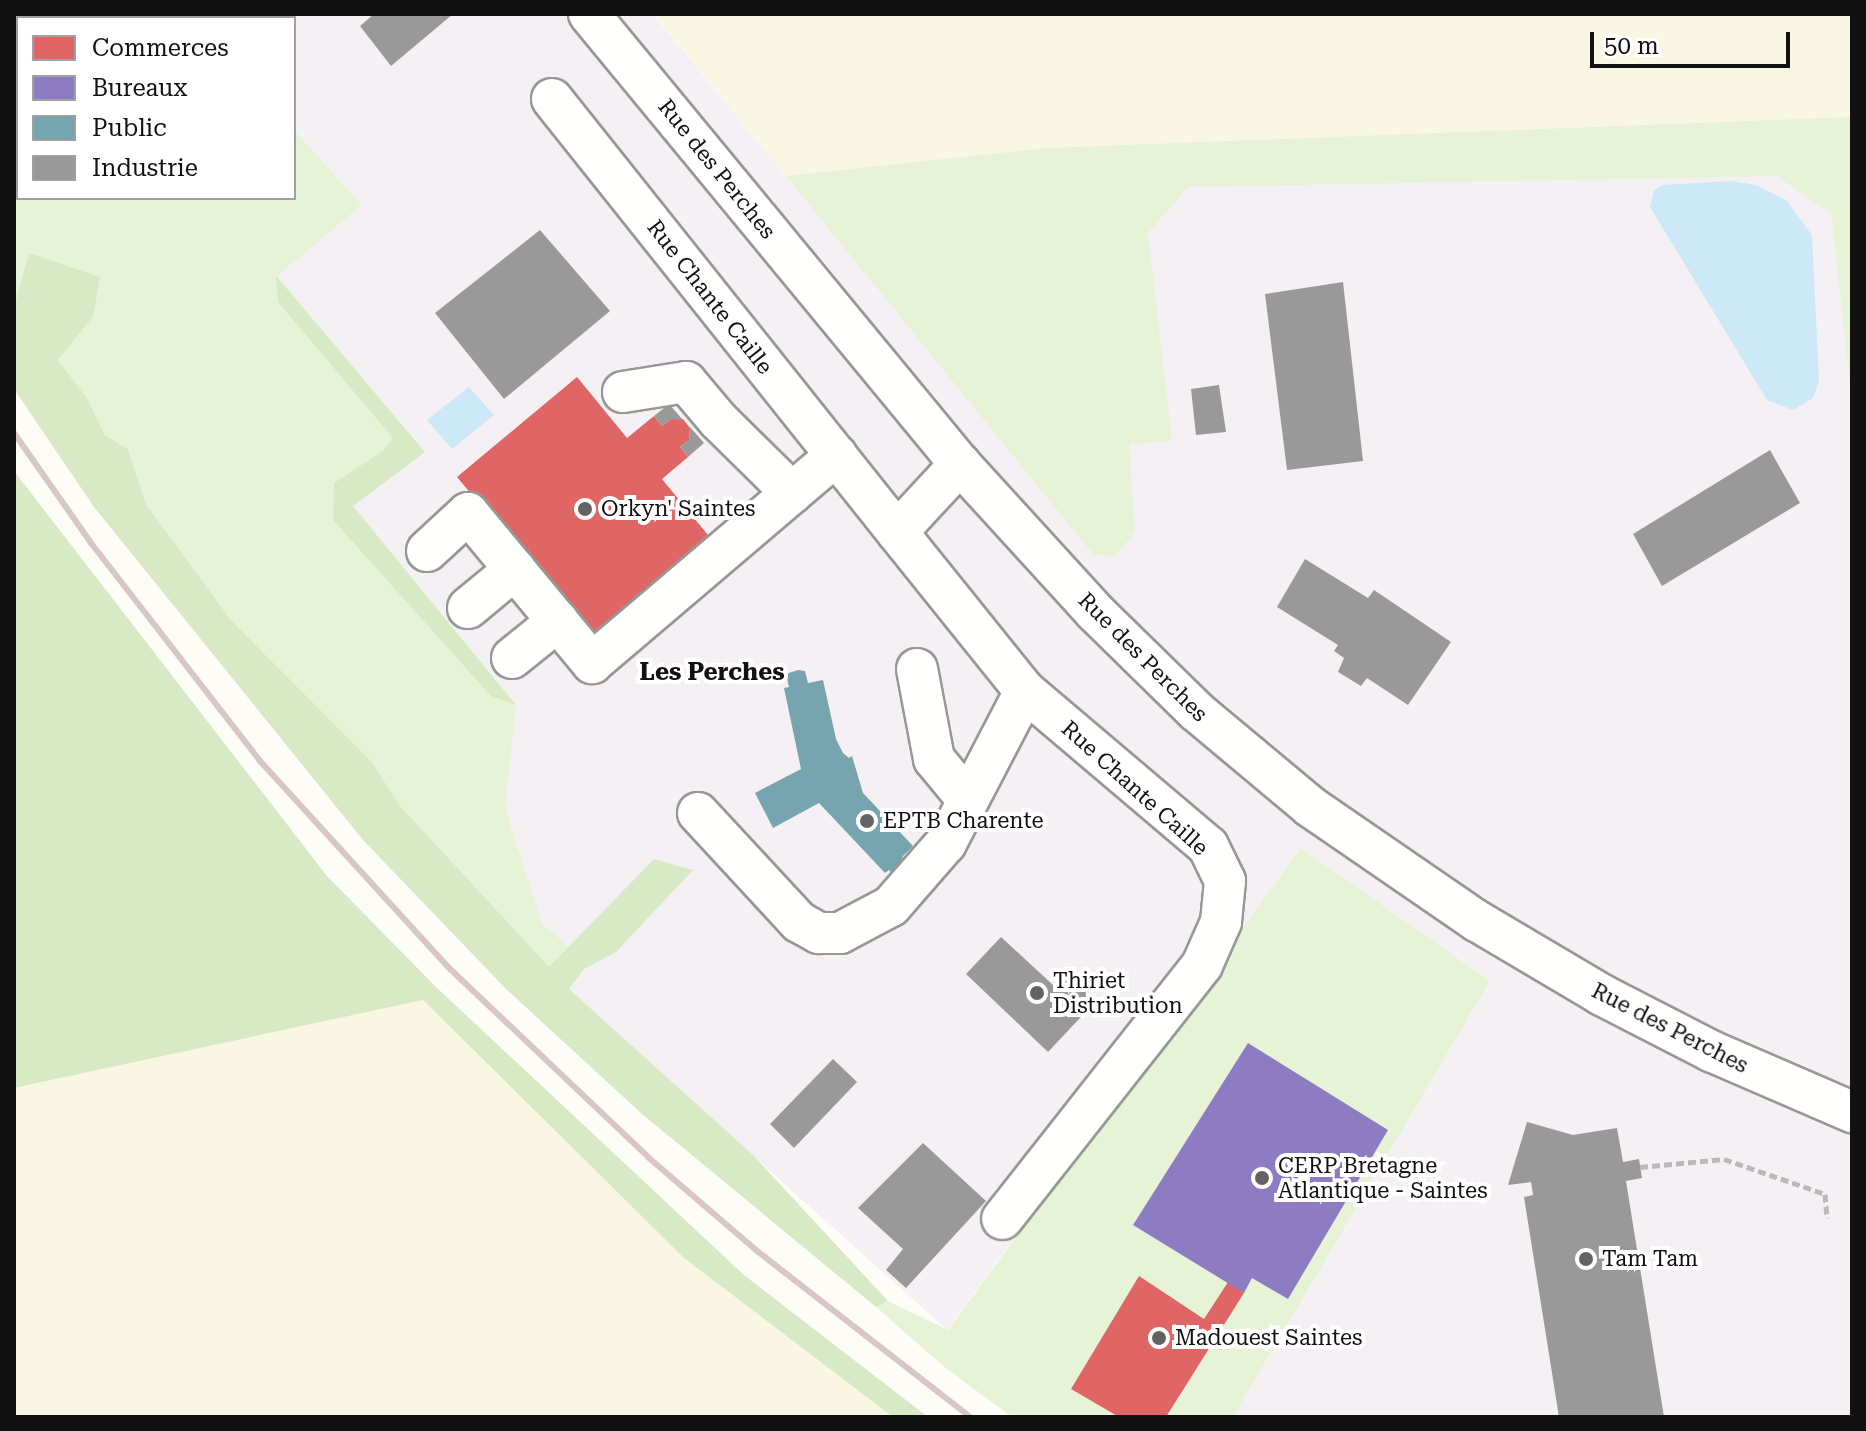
<!DOCTYPE html>
<style>
body{margin:0}
#map{position:relative;width:1866px;height:1431px;overflow:hidden;background:#fdfcf7;font-family:"Roboto Serif",serif}
div>[style]{position:absolute}
.industrial>*{inset:0;background:#f5f0f3}
.farmland>*{inset:0;background:#f9f7e4}
.green>*{inset:0;background:#e7f3d7}
.forest>*{inset:0;background:#d8eac5}
.water>*{inset:0;background:#cde8f7}
.shops>*{inset:0;background:#e06666}
.offices>*{inset:0;background:#8e7cc3}
.public>*{inset:0;background:#76a5af}
.industry>*{inset:0;background:#999}
.path>*{height:5px;margin-top:-2.5px;transform-origin:0;background:repeating-linear-gradient(90deg,#b9b9b8 0 8px,transparent 0 12px)}
.roads{filter:drop-shadow(2px 0 #979795) drop-shadow(-2px 0 #979795) drop-shadow(0 2px #979795) drop-shadow(0 -2px #979795)}
.minor>*{height:40px;margin:-20px;padding:0 20px;transform-origin:20px;border-radius:20px;background:#fffffe}
.rail>*{height:6px;margin:-3px;padding:0 3px;transform-origin:3px;border-radius:3px;background:#d9c6c7}
.dots>*{width:22px;height:22px;translate:-50% -50%;box-sizing:border-box;border:4px solid #fff;border-radius:50%}
span{translate:-50% -50%;white-space:nowrap;text-align:center;line-height:1.15;-webkit-text-stroke:8px #fff;paint-order:stroke}
.street-label{font-size:22px;color:#111}
.poi-label{font-size:22px;color:#111}
.left{translate:0 -50%;text-align:left}
.neighbourhood-label{font-size:24px;color:#111;font-weight:700}
.frame{position:absolute;inset:0;border:16px solid #111;pointer-events:none}
.legend{position:absolute;left:16px;top:16px;width:280px;height:184px;box-sizing:border-box;background:#fff;border:2px solid #a0a0a0;margin:0;padding:10px 14px;list-style:none;font-size:24px;color:#111}
.legend li{display:flex;align-items:center;gap:16px;height:40px}
.legend b{width:40px;border:2px solid #a0a0a0}
.scale{position:absolute;left:1590px;top:32px;width:200px;height:36px;box-sizing:border-box;border:4px solid #111;border-top:0;padding-left:10px;font-size:24px;line-height:28px;white-space:nowrap;color:#111;-webkit-text-stroke:6px #fff;paint-order:stroke}
</style>
<div id="map">
<div class="industrial">
<i style="clip-path:polygon(14px 14px,186px 14px,177px 18px,18px 18px,18px 87px,14px 88px)"></i>
<i style="clip-path:polygon(188px 14px,653px 14px,786px 176px,1047px 148px,1821px 118px,1852px 406px,1852px 1417px,1233px 1417px,1490px 981px,1301px 848px,947px 1330px,574px 995px,400px 806px,516px 705px,353px 506px,425px 451px,276px 276px,362px 205px,294px 130px,294px 18px,192px 18px)"></i>
</div>
<div class="farmland">
<i style="clip-path:polygon(654px 14px,1852px 14px,1852px 337px,1825px 118px,1047px 148px,786px 176px)"></i>
<i style="clip-path:polygon(423px 1000px,515px 1090px,911px 1417px,14px 1417px,14px 1088px)"></i>
</div>
<div class="green">
<i style="clip-path:polygon(18px 87px,18px 198px,294px 198px,294px 130px,362px 205px,277px 276px,425px 452px,353px 506px,516px 705px,505px 808px,542px 924px,571px 948px,549px 968px,400px 806px,372px 762px,231px 620px,146px 504px,128px 449px,105px 435px,87px 398px,58px 360px,93px 317px,30px 253px,14px 307px,14px 88px)"></i>
<i style="clip-path:polygon(1852px 117px,1852px 405px,1831px 213px,1776px 176px,1188px 187px,1148px 233px,1172px 441px,1129px 444px,1135px 531px,1116px 556px,1093px 554px,786px 176px,1047px 148px)"></i>
<i style="clip-path:polygon(1301px 848px,1490px 981px,1233px 1417px,1012px 1417px,943px 1366px,876px 1307px,888px 1301px,948px 1330px)"></i>
</div>
<div class="forest">
<i style="clip-path:polygon(29px 253px,100px 277px,93px 317px,58px 360px,87px 398px,105px 435px,128px 449px,146px 504px,231px 620px,372px 762px,400px 806px,549px 967px,654px 859px,693px 870px,616px 952px,584px 969px,569px 989px,753px 1155px,888px 1301px,876px 1307px,642px 1114px,506px 989px,363px 840px,94px 507px,14px 389px,14px 307px)"></i>
<i style="clip-path:polygon(276px 276px,425px 452px,353px 506px,516px 705px,491px 696px,333px 520px,334px 483px,384px 450px,393px 438px,278px 302px)"></i>
<i style="clip-path:polygon(14px 471px,327px 876px,436px 987px,744px 1275px,928px 1417px,893px 1417px,684px 1258px,423px 1000px,14px 1088px)"></i>
</div>
<div class="water">
<i style="clip-path:polygon(1731px 181px,1756px 185px,1786px 200px,1812px 235px,1819px 381px,1813px 398px,1793px 410px,1767px 400px,1650px 207px,1654px 191px,1663px 185px)"></i>
<i style="clip-path:polygon(469px 387px,494px 415px,452px 449px,427px 420px)"></i>
</div>
<div class="shops">
<i style="clip-path:polygon(577px 377px,627px 438px,654px 416px,662px 426px,671px 419px,683px 419px,690px 428px,689px 440px,680px 447px,688px 457px,662px 479px,712px 540px,592px 639px,457px 477px)"></i>
<i style="clip-path:polygon(1139px 1276px,1204px 1319px,1228px 1282px,1244px 1293px,1166px 1417px,1119px 1417px,1071px 1389px)"></i>
</div>
<div class="offices">
<i style="clip-path:polygon(1248px 1043px,1388px 1130px,1288px 1299px,1252px 1278px,1244px 1293px,1133px 1225px)"></i>
</div>
<div class="public">
<i style="clip-path:polygon(798px 670px,805px 671px,808px 683px,823px 680px,836px 739px,843px 753px,849px 758px,852px 756px,863px 793px,913px 846px,902px 857px,909px 865px,897px 879px,889px 870px,885px 873px,819px 803px,773px 828px,755px 793px,801px 769px,784px 688px,789px 687px,786px 674px)"></i>
</div>
<div class="industry">
<i style="clip-path:polygon(374px 14px,453px 14px,391px 66px,360px 26px)"></i>
<i style="clip-path:polygon(540px 230px,610px 311px,504px 399px,435px 313px)"></i>
<i style="clip-path:polygon(1343px 282px,1363px 461px,1287px 470px,1265px 294px)"></i>
<i style="clip-path:polygon(1219px 385px,1226px 432px,1196px 435px,1191px 389px)"></i>
<i style="clip-path:polygon(669px 404px,683px 420px,671px 419px,662px 426px,654px 416px)"></i>
<i style="clip-path:polygon(690px 427px,704px 443px,688px 457px,680px 447px,689px 440px)"></i>
<i style="clip-path:polygon(1770px 450px,1800px 503px,1662px 586px,1633px 534px)"></i>
<i style="clip-path:polygon(1305px 559px,1368px 598px,1374px 590px,1451px 642px,1408px 705px,1367px 678px,1361px 686px,1338px 672px,1344px 658px,1334px 651px,1338px 645px,1277px 607px)"></i>
<i style="clip-path:polygon(1001px 937px,1053px 985px,1066px 972px,1096px 1001px,1048px 1052px,966px 974px)"></i>
<i style="clip-path:polygon(833px 1059px,857px 1082px,794px 1148px,770px 1124px)"></i>
<i style="clip-path:polygon(1527px 1122px,1573px 1135px,1617px 1128px,1623px 1162px,1639px 1159px,1642px 1178px,1626px 1181px,1664px 1417px,1559px 1417px,1524px 1197px,1533px 1195px,1531px 1182px,1508px 1185px)"></i>
<i style="clip-path:polygon(923px 1143px,986px 1201px,906px 1288px,886px 1270px,903px 1249px,858px 1208px)"></i>
</div>
<div class="path">
<i style="left:1640px;top:1167px;width:84px;rotate:-5.4deg"></i>
<i style="left:1724px;top:1159px;width:107px;rotate:19.1deg"></i>
<i style="left:1825px;top:1194px;width:24px;rotate:85deg"></i>
</div>
<div class="roads">
<div class="minor">
<i style="left:589px;top:14px;width:583px;rotate:50.5deg"></i>
<i style="left:960px;top:464px;width:200px;rotate:47.6deg"></i>
<i style="left:1095px;top:612px;width:141px;rotate:44.4deg"></i>
<i style="left:1196px;top:711px;width:150px;rotate:39.9deg"></i>
<i style="left:1311px;top:807px;width:201px;rotate:34.5deg"></i>
<i style="left:1477px;top:921px;width:145px;rotate:30.6deg"></i>
<i style="left:1602px;top:995px;width:123px;rotate:27.2deg"></i>
<i style="left:1711px;top:1051px;width:154px;rotate:23.4deg"></i>
<i style="left:552px;top:99px;width:554px;rotate:51.45deg"></i>
<i style="left:897px;top:532px;width:93px;rotate:-47.2deg"></i>
<i style="left:623px;top:392px;width:64px;rotate:-9deg"></i>
<i style="left:686px;top:382px;width:50px;rotate:49.9deg"></i>
<i style="left:718px;top:420px;width:104px;rotate:44.6deg"></i>
<i style="left:897px;top:532px;width:204px;rotate:51.2deg"></i>
<i style="left:1025px;top:691px;width:240px;rotate:40.3deg"></i>
<i style="left:1208px;top:846px;width:39px;rotate:64deg"></i>
<i style="left:1225px;top:881px;width:41px;rotate:95.6deg"></i>
<i style="left:1221px;top:922px;width:47px;rotate:113.8deg"></i>
<i style="left:1202px;top:965px;width:323px;rotate:128.2deg"></i>
<i style="left:427px;top:551px;width:56px;rotate:-42.8deg"></i>
<i style="left:468px;top:513px;width:195px;rotate:50.4deg"></i>
<i style="left:592px;top:663px;width:321px;rotate:-40.4deg"></i>
<i style="left:468px;top:608px;width:61px;rotate:-39.7deg"></i>
<i style="left:512px;top:658px;width:59px;rotate:-38.8deg"></i>
<i style="left:917px;top:669px;width:92px;rotate:79.3deg"></i>
<i style="left:934px;top:759px;width:52px;rotate:50.5deg"></i>
<i style="left:698px;top:813px;width:149px;rotate:47.2deg"></i>
<i style="left:799px;top:922px;width:23px;rotate:29deg"></i>
<i style="left:819px;top:933px;width:21px"></i>
<i style="left:840px;top:933px;width:58px;rotate:-27.9deg"></i>
<i style="left:891px;top:906px;width:84px;rotate:-48.9deg"></i>
<i style="left:946px;top:843px;width:171px;rotate:-62.5deg"></i>
</div>
</div>
<div class="rail">
<i style="left:14px;top:433px;width:134px;rotate:55deg"></i>
<i style="left:91px;top:543px;width:276px;rotate:52.2deg"></i>
<i style="left:260px;top:761px;width:279px;rotate:47.6deg"></i>
<i style="left:448px;top:967px;width:277px;rotate:43.5deg"></i>
<i style="left:649px;top:1158px;width:143px;rotate:40.7deg"></i>
<i style="left:757px;top:1251px;width:270px;rotate:37.9deg"></i>
</div>
<div class="dots">
<i style="left:585px;top:509px;background:#646362"></i>
<i style="left:867px;top:821px;background:#646362"></i>
<i style="left:1037px;top:993px;background:#646362"></i>
<i style="left:1262px;top:1178px;background:#646362"></i>
<i style="left:1586px;top:1259px;background:#646362"></i>
<i style="left:1159px;top:1338px;background:#646362"></i>
</div>
<div class="street-label">
<span style="left:717px;top:169px;rotate:51deg">Rue des Perches</span>
<span style="left:710px;top:297px;rotate:52deg">Rue Chante Caille</span>
<span style="left:1143px;top:657px;rotate:45deg">Rue des Perches</span>
<span style="left:1135px;top:788px;rotate:42deg">Rue Chante Caille</span>
<span style="left:1670px;top:1028px;rotate:27deg">Rue des Perches</span>
</div>
<div class="poi-label">
<span class="left" style="left:601px;top:509px">Orkyn' Saintes</span>
<span class="left" style="left:883px;top:821px">EPTB Charente</span>
<span class="left" style="left:1053px;top:993px">Thiriet<br>Distribution</span>
<span class="left" style="left:1278px;top:1178px">CERP Bretagne<br>Atlantique - Saintes</span>
<span class="left" style="left:1602px;top:1259px">Tam Tam</span>
<span class="left" style="left:1175px;top:1338px">Madouest Saintes</span>
</div>
<div class="neighbourhood-label">
<span style="left:712px;top:673px">Les Perches</span>
</div>
<div class="frame"></div>
<ul class="legend">
<li><b style="height:22px;background:#e06666"></b>Commerces</li>
<li><b style="height:22px;background:#8e7cc3"></b>Bureaux</li>
<li><b style="height:22px;background:#76a5af"></b>Public</li>
<li><b style="height:22px;background:#999"></b>Industrie</li>
</ul>
<div class="scale">50 m</div>
</div>
